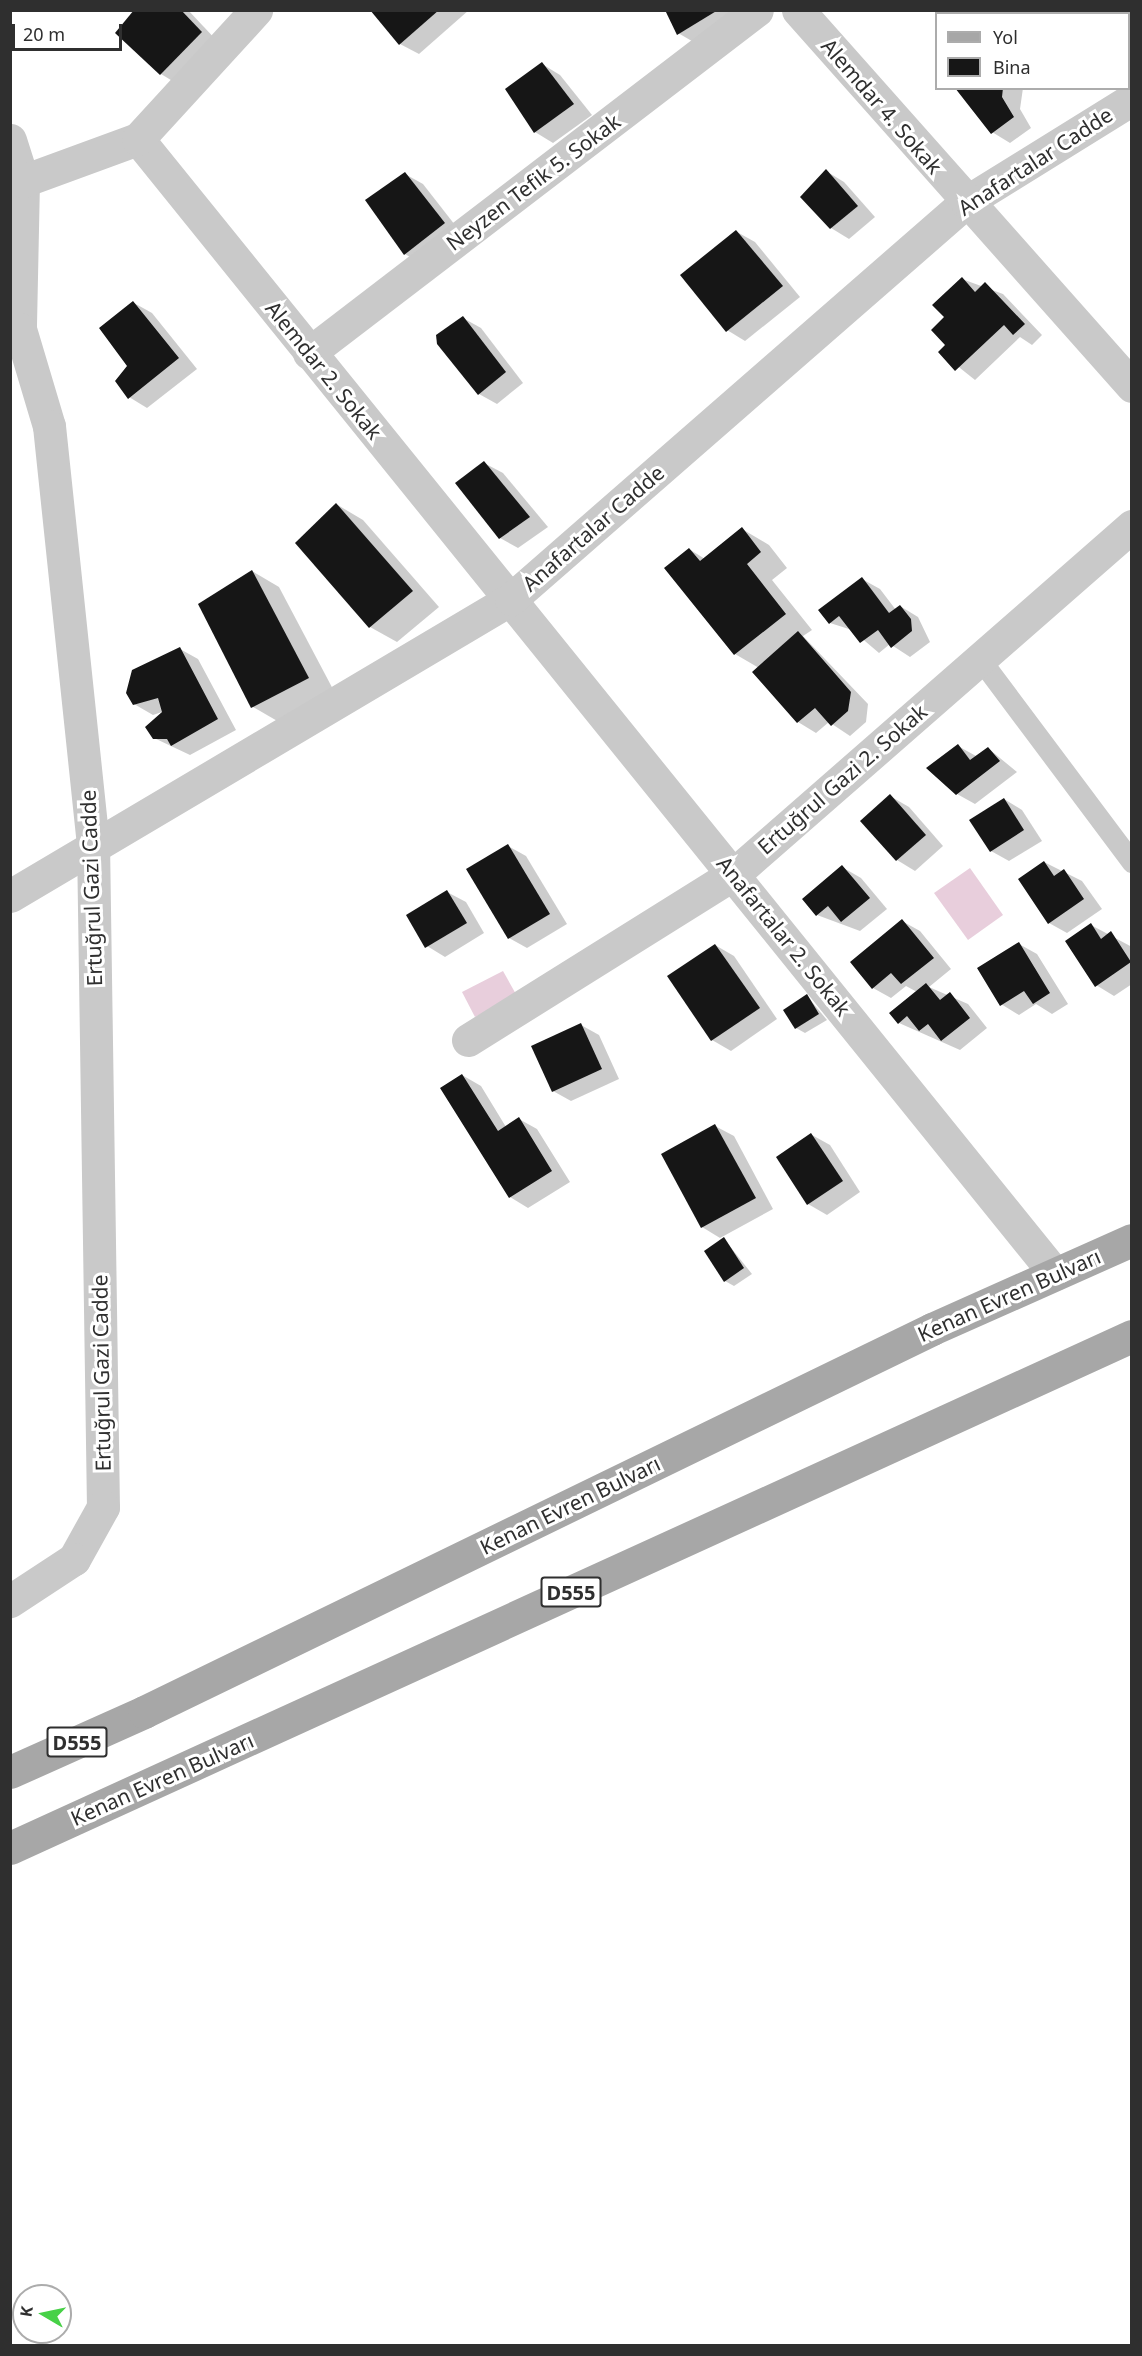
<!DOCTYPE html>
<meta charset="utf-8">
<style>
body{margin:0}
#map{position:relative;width:1142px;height:2356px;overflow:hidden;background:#fff;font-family:"Noto Sans",sans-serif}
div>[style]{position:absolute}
.water>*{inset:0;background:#e8cedc}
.shadow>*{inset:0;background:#0003}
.building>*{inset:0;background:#161616}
.service>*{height:21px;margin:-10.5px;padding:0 10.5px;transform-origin:10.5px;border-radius:10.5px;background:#c9c9c9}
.minor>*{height:33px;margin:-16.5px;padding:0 16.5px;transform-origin:16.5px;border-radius:16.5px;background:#c9c9c9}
.tertiary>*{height:33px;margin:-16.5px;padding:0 16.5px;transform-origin:16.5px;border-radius:16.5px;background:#c9c9c9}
.primary>*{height:33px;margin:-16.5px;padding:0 16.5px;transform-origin:16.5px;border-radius:16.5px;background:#a7a7a7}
span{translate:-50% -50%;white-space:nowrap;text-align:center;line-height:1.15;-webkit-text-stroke:6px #fff;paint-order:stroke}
.shield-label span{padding:2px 4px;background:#fff;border:2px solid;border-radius:4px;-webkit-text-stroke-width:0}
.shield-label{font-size:20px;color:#2f2f2f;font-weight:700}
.street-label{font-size:21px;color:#2f2f2f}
.frame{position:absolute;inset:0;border:12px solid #2f2f2f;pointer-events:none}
.legend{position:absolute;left:935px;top:12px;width:195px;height:78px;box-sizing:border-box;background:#fff;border:2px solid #acacac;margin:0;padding:8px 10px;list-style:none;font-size:18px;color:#2f2f2f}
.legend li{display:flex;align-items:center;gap:12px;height:30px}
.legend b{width:30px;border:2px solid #acacac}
.north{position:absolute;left:12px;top:2284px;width:60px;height:60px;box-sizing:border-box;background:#fff;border:2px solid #acacac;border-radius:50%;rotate:279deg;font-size:16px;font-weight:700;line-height:24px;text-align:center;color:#2f2f2f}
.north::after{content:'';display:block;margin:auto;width:21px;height:27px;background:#47d147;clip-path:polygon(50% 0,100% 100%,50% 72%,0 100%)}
.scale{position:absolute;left:12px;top:24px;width:110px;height:27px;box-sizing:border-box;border:3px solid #2f2f2f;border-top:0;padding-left:8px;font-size:18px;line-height:21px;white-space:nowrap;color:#2f2f2f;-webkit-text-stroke:4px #fff;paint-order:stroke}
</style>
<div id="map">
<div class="water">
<i style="clip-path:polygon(970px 868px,1003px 915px,968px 940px,934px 893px)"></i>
<i style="clip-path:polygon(503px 971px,517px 996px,475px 1017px,462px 992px)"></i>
</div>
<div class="shadow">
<i style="clip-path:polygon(136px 10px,188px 10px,219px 43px,179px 85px,161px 74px)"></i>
<i style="clip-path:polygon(371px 10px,469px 10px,419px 54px,400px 44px)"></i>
<i style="clip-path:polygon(667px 10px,745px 10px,697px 44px,678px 33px)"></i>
<i style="clip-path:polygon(1132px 11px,1132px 53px,1128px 49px)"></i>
<i style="clip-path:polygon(542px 64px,560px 75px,592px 115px,553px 143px,535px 132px)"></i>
<i style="clip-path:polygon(961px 88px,1023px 88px,1020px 109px,1031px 128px,1010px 143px,992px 132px)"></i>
<i style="clip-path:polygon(826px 171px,844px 182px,875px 217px,849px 239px,831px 228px)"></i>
<i style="clip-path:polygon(405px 174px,423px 184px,462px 234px,423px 265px,405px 254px,367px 201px)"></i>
<i style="clip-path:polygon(737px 232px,755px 242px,800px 297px,745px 341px,727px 330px)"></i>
<i style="clip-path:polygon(962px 279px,1003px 294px,1042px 335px,1032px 345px,1020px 337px,975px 380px,940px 352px,948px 345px)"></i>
<i style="clip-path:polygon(134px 303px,152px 313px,197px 369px,147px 408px,129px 397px)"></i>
<i style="clip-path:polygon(463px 318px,481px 328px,523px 383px,497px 404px,479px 394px)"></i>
<i style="clip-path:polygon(484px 463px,503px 473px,548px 527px,518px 548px,500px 538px)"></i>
<i style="clip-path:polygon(336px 504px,363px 520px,439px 607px,397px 642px,370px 627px,297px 543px)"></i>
<i style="clip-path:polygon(742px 529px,769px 545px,787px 568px,772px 580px,812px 630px,803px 636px,868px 704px,866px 722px,850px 736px,829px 722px,816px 733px,798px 722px,754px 672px,759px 668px,735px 654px,689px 549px,705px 559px)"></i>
<i style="clip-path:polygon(252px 571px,279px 587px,335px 693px,279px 722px,253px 707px)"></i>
<i style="clip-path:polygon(862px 579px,880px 589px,896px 610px,900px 606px,918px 617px,930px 642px,910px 657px,890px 644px,879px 653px,852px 630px,830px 623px)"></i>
<i style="clip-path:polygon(180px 649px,198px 659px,236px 730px,190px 755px,154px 738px,165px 711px,153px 715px,134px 704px)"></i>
<i style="clip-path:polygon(958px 746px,976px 756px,989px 749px,1017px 772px,975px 804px,957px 794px)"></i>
<i style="clip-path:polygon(890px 796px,909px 807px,943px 846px,915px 871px,897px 860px)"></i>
<i style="clip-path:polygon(1004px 799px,1022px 810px,1042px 841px,1009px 861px,991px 851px)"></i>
<i style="clip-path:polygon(508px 846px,526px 856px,567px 924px,527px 948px,509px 938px)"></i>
<i style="clip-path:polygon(1044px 862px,1082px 881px,1102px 909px,1067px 933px,1049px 923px)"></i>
<i style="clip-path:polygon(842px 867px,861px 878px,887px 909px,860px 931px,817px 915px)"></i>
<i style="clip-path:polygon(447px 892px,466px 902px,484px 933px,445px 957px,427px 946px)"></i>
<i style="clip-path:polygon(902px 921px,920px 931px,951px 969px,929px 987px,968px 1004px,987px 1028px,960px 1050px,899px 1023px,917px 992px,906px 986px,891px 998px,873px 988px)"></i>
<i style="clip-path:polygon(1091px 925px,1132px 947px,1132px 984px,1114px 996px,1096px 985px)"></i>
<i style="clip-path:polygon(1019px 944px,1037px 954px,1068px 1004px,1052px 1014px,1036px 1004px,1019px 1015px,1001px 1004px)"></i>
<i style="clip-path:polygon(715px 945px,734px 956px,777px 1019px,731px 1051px,712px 1040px,669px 977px)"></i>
<i style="clip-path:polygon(807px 996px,827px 1020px,805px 1033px,796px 1028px)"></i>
<i style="clip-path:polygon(581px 1025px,599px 1035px,619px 1079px,571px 1101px,553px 1091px)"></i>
<i style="clip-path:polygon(462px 1075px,481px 1086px,506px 1127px,519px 1119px,537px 1129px,570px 1182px,528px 1208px,510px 1197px)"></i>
<i style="clip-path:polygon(715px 1126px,734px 1136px,773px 1209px,720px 1238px,702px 1227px)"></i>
<i style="clip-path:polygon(812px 1135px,830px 1145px,860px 1192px,827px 1215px,808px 1204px,778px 1157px)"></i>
<i style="clip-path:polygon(724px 1239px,752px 1274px,734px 1286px,725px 1281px)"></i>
</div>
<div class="building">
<i style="clip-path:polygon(134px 10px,181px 10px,202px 32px,160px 75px,115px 33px)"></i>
<i style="clip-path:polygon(370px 10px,439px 10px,399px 45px)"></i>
<i style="clip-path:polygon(665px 10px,718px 10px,677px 35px)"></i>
<i style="clip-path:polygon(1132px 10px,1132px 55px,1126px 14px)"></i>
<i style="clip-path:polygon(542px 62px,574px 104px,534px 133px,505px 89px)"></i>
<i style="clip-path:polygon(955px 88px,1003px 88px,1002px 97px,1014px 117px,991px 134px)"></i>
<i style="clip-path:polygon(826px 169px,858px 206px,830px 229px,800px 197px)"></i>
<i style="clip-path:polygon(405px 172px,445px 223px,404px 255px,365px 200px)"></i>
<i style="clip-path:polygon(736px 230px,783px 286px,726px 332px,680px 275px)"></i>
<i style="clip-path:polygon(962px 277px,975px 292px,985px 282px,1025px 324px,1013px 335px,1004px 325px,955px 371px,938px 352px,945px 345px,931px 330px,944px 317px,932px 305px)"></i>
<i style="clip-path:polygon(133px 301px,179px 358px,128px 399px,115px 381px,127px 366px,99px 328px)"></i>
<i style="clip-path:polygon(463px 316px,506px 372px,478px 395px,437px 344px,436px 335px)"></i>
<i style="clip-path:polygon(484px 461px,530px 517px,499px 539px,455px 483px)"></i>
<i style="clip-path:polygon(336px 503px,413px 591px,369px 628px,295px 543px)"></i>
<i style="clip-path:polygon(742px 527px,761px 552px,747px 564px,786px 614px,734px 655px,664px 568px,689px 548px,700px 561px)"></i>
<i style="clip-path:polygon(252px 570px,309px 678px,251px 708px,198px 604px)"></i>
<i style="clip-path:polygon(862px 577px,889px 613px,900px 605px,911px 619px,912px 631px,891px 648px,878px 630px,860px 643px,839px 616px,829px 624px,818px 610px)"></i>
<i style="clip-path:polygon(798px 631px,851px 692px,848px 711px,831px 726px,815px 708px,797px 723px,752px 672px)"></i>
<i style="clip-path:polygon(180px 647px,218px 719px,171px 746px,167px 739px,153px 739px,145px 727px,162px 712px,158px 698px,133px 705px,126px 693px,132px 670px)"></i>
<i style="clip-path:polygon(958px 744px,970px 760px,988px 747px,1000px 761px,956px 795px,926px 768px)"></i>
<i style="clip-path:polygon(890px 794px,926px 835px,896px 861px,860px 821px)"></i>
<i style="clip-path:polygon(1004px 798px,1024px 830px,990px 852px,969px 820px)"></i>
<i style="clip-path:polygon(508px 844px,550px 914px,508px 939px,466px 869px)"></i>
<i style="clip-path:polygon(1044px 861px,1054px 876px,1064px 869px,1084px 899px,1048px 924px,1018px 879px)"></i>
<i style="clip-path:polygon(842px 865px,870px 898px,841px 922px,828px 906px,816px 916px,802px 899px)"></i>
<i style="clip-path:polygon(447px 890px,467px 923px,425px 948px,406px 915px)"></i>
<i style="clip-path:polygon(902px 919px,934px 958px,901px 984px,891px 973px,872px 989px,850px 962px)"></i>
<i style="clip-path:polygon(1091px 923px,1101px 939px,1111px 931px,1131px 962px,1095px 987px,1065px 941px)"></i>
<i style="clip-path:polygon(1019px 942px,1050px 993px,1033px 1004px,1024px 991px,1000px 1006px,977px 968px)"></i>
<i style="clip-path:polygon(715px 944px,760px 1008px,711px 1041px,667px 976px)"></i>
<i style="clip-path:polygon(926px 983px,940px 1000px,950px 992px,970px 1018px,941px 1041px,928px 1024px,919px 1031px,907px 1016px,898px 1024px,889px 1013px)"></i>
<i style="clip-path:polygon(807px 994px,819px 1014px,795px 1029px,783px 1010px)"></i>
<i style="clip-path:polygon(581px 1023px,602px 1069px,552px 1092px,531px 1046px)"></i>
<i style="clip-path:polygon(462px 1074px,498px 1131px,519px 1117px,552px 1171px,509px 1198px,440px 1088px)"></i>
<i style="clip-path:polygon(715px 1124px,756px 1198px,701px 1228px,661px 1154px)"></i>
<i style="clip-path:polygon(811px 1133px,843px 1181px,807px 1205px,776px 1157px)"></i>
<i style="clip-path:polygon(724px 1237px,744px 1268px,724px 1282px,704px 1251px)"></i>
</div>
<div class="service">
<i style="left:980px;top:659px;width:254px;rotate:53.2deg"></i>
</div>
<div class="minor">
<i style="left:138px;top:139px;width:1459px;rotate:51.06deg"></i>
<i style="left:10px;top:140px;width:43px;rotate:72.4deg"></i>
<i style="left:23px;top:181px;width:148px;rotate:91.2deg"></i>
<i style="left:20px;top:329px;width:101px;rotate:73.4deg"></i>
<i style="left:49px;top:426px;width:418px;rotate:84deg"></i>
<i style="left:93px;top:842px;width:665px;rotate:89.14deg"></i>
<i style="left:103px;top:1507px;width:60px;rotate:119.1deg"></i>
<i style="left:74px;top:1559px;width:77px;rotate:146.7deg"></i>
<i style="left:23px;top:181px;width:122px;rotate:-20.1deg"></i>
<i style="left:138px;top:139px;width:175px;rotate:-47.5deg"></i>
<i style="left:309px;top:353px;width:564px;rotate:-37.44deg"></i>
<i style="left:10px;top:896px;width:582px;rotate:-30.66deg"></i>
<i style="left:511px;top:599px;width:604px;rotate:-41.11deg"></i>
<i style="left:966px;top:202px;width:195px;rotate:-31.8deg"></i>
<i style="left:468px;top:1040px;width:314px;rotate:-32deg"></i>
<i style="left:734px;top:874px;width:529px;rotate:-41.17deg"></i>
</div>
<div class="tertiary">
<i style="left:798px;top:10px;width:503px;rotate:48.39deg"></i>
</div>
<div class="primary">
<i style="left:10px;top:1772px;width:147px;rotate:-24.1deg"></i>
<i style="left:144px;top:1712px;width:876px;rotate:-25.92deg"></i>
<i style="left:932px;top:1329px;width:219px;rotate:-24deg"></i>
<i style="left:10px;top:1848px;width:1233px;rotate:-24.53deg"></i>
</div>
<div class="shield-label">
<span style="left:571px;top:1592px">D555</span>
<span style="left:77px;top:1742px">D555</span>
</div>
<div class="street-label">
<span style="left:882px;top:106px;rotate:49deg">Alemdar 4. Sokak</span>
<span style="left:1035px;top:161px;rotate:-33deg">Anafartalar Cadde</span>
<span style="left:533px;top:182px;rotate:-37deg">Neyzen Tefik 5. Sokak</span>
<span style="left:324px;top:370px;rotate:51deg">Alemdar 2. Sokak</span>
<span style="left:593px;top:528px;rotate:-41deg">Anafartalar Cadde</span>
<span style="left:842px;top:779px;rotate:-41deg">Ertuğrul Gazi 2. Sokak</span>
<span style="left:91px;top:888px;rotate:-92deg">Ertuğrul Gazi Cadde</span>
<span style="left:784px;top:936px;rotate:51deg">Anafartalar 2. Sokak</span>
<span style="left:1009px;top:1295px;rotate:-24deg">Kenan Evren Bulvarı</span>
<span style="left:101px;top:1373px;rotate:-91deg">Ertuğrul Gazi Cadde</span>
<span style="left:570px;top:1505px;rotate:-26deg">Kenan Evren Bulvarı</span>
<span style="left:162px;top:1779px;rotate:-24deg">Kenan Evren Bulvarı</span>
</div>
<div class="frame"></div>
<ul class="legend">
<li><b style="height:8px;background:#a7a7a7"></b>Yol</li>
<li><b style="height:16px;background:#161616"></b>Bina</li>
</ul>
<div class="north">K</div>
<div class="scale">20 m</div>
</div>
